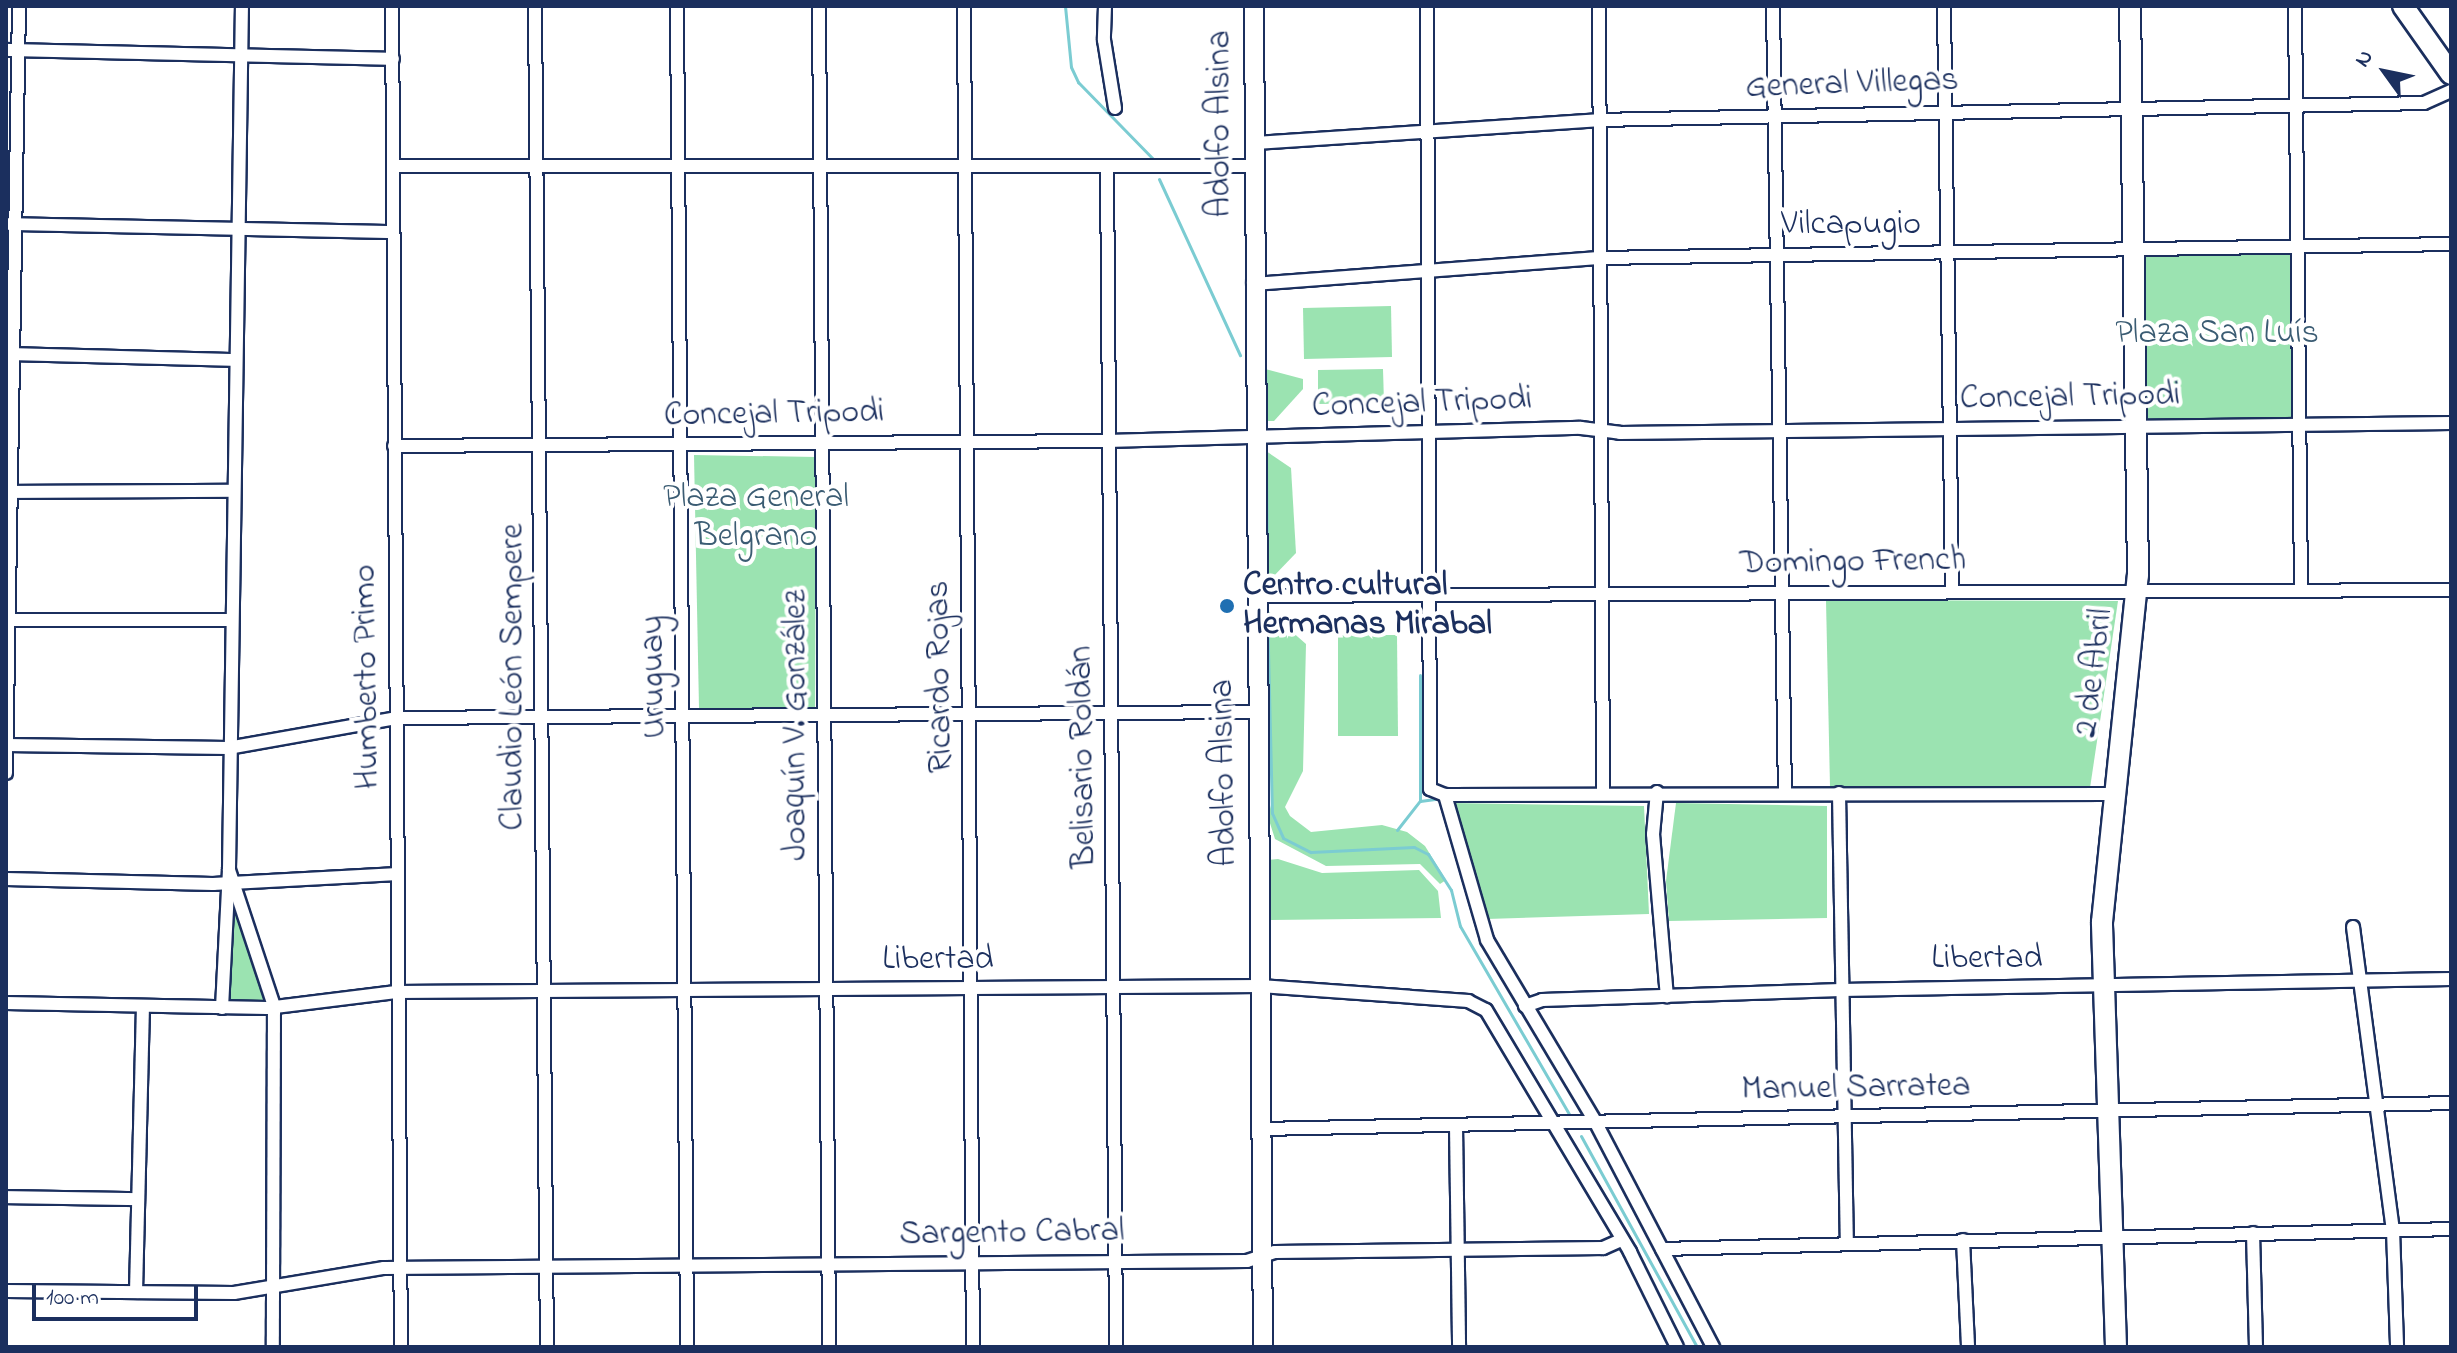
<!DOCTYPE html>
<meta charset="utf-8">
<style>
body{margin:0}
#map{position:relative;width:2457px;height:1353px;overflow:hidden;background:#fff;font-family:"Indie Flower",sans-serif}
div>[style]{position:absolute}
.green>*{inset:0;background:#9be3b1}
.stream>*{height:3px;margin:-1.5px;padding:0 1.5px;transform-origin:1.5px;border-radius:1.5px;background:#7bccd2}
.roads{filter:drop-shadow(2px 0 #1b2f5e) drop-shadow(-2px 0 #1b2f5e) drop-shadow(0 2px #1b2f5e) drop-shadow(0 -2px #1b2f5e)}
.street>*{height:12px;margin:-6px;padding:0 6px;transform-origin:6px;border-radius:6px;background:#fff}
.secondary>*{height:18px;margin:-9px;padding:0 9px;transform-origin:9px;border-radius:9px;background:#fff}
.primary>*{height:20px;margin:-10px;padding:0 10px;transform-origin:10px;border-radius:10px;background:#fff}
.dots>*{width:22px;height:22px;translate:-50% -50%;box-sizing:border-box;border:4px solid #fff;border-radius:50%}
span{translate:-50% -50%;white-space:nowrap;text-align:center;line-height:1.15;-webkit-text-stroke:8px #fff;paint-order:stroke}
.street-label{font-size:34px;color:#1b2f5e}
.park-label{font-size:34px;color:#3b5c73}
.poi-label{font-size:34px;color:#1b2f5e;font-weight:700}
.left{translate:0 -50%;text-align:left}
.frame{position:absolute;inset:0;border:8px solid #1b2f5e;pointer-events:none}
.north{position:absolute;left:2345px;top:32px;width:80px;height:80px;-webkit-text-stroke:6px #fff;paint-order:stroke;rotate:303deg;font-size:22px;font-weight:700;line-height:32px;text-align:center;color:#1b2f5e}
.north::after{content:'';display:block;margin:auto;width:28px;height:36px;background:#1b2f5e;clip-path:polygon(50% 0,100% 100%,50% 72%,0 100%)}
.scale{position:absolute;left:32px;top:1285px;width:166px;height:36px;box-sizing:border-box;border:4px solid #1b2f5e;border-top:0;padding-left:10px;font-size:24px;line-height:28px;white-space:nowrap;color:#1b2f5e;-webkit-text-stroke:6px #fff;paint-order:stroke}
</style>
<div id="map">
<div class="green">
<i style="clip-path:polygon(2299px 246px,2300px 424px,2135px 424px,2134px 249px)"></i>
<i style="clip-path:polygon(1391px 306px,1392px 357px,1304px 359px,1303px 308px)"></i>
<i style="clip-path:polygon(1265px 369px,1303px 379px,1303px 389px,1274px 421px,1266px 421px)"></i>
<i style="clip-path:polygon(1383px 369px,1384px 403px,1318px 404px,1318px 370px)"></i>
<i style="clip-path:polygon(1266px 451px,1291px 468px,1296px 553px,1267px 583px)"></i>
<i style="clip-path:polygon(694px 455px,816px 457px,815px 709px,699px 708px)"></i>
<i style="clip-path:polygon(1826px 600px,2118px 601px,2090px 788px,1830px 787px)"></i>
<i style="clip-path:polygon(1267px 610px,1306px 644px,1303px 771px,1285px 807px,1290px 816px,1311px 832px,1382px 825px,1407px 832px,1425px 846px,1446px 880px,1440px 884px,1420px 864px,1326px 866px,1275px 839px,1268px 817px,1272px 801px)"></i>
<i style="clip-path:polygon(1338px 635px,1397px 635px,1398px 736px,1338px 736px)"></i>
<i style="clip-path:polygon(1451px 803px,1644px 806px,1649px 914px,1487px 919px)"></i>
<i style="clip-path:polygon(1676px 803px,1827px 806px,1827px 918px,1669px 921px,1666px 881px)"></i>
<i style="clip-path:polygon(1278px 859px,1322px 873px,1419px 870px,1438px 891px,1441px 918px,1266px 920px,1266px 860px)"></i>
<i style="clip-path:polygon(232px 904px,268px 997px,264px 1003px,229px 1003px)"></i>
</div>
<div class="stream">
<i style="left:1065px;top:6px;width:61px;rotate:84.4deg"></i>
<i style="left:1071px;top:67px;width:17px;rotate:65deg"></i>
<i style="left:1078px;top:82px;width:109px;rotate:45.7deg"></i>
<i style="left:1159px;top:179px;width:194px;rotate:65.3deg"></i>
<i style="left:1265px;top:369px;width:52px;rotate:88.9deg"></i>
<i style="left:1266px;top:464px;width:119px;rotate:89.5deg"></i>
<i style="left:1267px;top:610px;width:203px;rotate:88.6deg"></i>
<i style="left:1272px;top:813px;width:27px;rotate:66deg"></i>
<i style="left:1283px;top:838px;width:31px;rotate:27deg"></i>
<i style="left:1311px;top:852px;width:103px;rotate:-2.8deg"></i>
<i style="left:1414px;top:847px;width:16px;rotate:27deg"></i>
<i style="left:1428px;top:854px;width:43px;rotate:57.4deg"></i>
<i style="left:1451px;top:890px;width:37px;rotate:76deg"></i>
<i style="left:1460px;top:926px;width:220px;rotate:59.9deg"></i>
<i style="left:1420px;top:801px;width:126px;rotate:-90deg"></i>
<i style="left:1397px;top:830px;width:37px;rotate:-52deg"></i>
<i style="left:1420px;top:801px;width:15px;rotate:-8deg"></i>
<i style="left:1581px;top:1136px;width:241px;rotate:61.2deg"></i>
</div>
<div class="roads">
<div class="street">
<i style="left:392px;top:6px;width:1341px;rotate:89.62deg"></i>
<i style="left:535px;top:6px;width:1341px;rotate:89.49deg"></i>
<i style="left:677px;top:6px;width:1341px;rotate:89.57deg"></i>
<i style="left:819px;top:6px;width:1341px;rotate:89.57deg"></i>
<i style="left:964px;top:6px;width:1341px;rotate:89.62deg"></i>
<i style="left:1105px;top:6px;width:34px;rotate:92deg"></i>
<i style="left:1104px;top:40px;width:69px;rotate:80.8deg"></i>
<i style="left:1427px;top:6px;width:783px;rotate:89.78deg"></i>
<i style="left:1430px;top:789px;width:16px;rotate:22deg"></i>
<i style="left:1445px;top:795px;width:668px;rotate:-0.09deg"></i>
<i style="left:1599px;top:6px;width:787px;rotate:89.71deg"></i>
<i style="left:1773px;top:6px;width:787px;rotate:89.13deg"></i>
<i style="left:1944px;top:6px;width:583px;rotate:89.21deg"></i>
<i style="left:2295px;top:6px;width:584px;rotate:89.41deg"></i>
<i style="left:6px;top:50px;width:387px;rotate:1.3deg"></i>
<i style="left:1254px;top:143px;width:346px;rotate:-3.8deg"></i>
<i style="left:1599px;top:120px;width:825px;rotate:-1.18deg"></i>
<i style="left:2424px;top:103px;width:30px;rotate:-24deg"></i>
<i style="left:393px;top:166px;width:860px"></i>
<i style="left:1107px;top:166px;width:1181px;rotate:89.56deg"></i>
<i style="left:9px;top:224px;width:384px;rotate:1.2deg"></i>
<i style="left:1253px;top:284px;width:347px;rotate:-4.3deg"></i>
<i style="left:1599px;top:258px;width:852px;rotate:-0.94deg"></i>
<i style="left:6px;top:354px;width:228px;rotate:1.5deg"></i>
<i style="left:394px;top:446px;width:713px;rotate:-0.4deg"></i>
<i style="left:1107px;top:441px;width:474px;rotate:-1.6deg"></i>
<i style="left:1581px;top:428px;width:39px;rotate:7deg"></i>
<i style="left:1620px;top:433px;width:831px;rotate:-0.69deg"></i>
<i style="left:6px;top:492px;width:226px;rotate:-0.3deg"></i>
<i style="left:1256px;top:596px;width:1195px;rotate:-0.29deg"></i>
<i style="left:6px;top:620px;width:225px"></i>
<i style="left:6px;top:745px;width:222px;rotate:0.8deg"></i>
<i style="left:228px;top:748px;width:172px;rotate:-10.1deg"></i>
<i style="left:397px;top:718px;width:858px;rotate:-0.4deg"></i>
<i style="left:6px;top:773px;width:767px;rotate:-89.03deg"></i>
<i style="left:1657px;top:792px;width:42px;rotate:95.4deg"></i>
<i style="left:1653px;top:834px;width:163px;rotate:85.1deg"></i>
<i style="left:1839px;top:793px;width:449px;rotate:89deg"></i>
<i style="left:1445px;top:795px;width:151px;rotate:73.8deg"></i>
<i style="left:1487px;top:940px;width:213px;rotate:59.2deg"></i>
<i style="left:1596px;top:1123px;width:253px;rotate:62.4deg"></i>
<i style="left:229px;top:870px;width:143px;rotate:71.7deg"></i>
<i style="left:274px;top:1006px;width:341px;rotate:90.2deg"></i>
<i style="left:6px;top:879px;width:207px;rotate:1.4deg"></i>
<i style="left:213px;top:884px;width:185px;rotate:-3.1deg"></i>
<i style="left:2353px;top:927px;width:306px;rotate:82.5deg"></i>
<i style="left:2393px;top:1230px;width:117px;rotate:88deg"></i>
<i style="left:6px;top:1003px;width:261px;rotate:1.1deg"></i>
<i style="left:267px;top:1008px;width:130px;rotate:-7.1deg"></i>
<i style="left:396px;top:992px;width:864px;rotate:-0.4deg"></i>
<i style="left:1260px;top:986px;width:209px;rotate:4.1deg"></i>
<i style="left:1468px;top:1001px;width:20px;rotate:27deg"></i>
<i style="left:1486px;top:1010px;width:282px;rotate:59.2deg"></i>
<i style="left:1630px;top:1252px;width:106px;rotate:63.7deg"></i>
<i style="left:1525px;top:1006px;width:18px;rotate:-19deg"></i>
<i style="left:1542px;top:1000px;width:299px;rotate:-1.9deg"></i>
<i style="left:1841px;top:990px;width:610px;rotate:-1.03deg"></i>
<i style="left:222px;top:1008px;width:139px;rotate:-87.1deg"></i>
<i style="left:229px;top:869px;width:863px;rotate:-89.14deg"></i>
<i style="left:1456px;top:1126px;width:221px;rotate:89.2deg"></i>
<i style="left:1262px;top:1129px;width:1189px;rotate:-1.25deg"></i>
<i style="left:6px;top:1197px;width:131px;rotate:0.9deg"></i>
<i style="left:2253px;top:1233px;width:114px;rotate:88.5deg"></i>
<i style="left:1963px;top:1240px;width:107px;rotate:87.3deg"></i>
<i style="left:1662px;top:1249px;width:789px;rotate:-1.45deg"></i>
<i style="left:6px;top:1291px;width:228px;rotate:0.5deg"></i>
<i style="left:234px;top:1293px;width:152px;rotate:-9.5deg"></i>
<i style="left:384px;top:1268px;width:863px;rotate:-0.46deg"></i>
<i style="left:1247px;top:1261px;width:29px;rotate:-18deg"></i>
<i style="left:1275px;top:1252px;width:328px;rotate:-0.7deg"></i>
<i style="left:1603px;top:1248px;width:20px;rotate:-24deg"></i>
<i style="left:136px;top:1292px;width:285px;rotate:-88.6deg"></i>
</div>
<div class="secondary">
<i style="left:1254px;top:6px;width:1341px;rotate:89.62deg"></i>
</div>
<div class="primary">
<i style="left:2403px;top:6px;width:83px;rotate:54.8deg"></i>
<i style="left:2116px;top:1347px;width:425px;rotate:-91.9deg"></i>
<i style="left:2102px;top:922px;width:348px;rotate:-84.1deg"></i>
<i style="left:2138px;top:576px;width:570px;rotate:-90.8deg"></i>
</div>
</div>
<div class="dots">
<i style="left:1227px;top:606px;background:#1f6fb2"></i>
</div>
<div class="street-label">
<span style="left:1852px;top:85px;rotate:-2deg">General Villegas</span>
<span style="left:1221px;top:124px;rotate:-90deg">Adolfo Alsina</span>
<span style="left:1851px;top:226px">Vilcapugio</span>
<span style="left:2070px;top:398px;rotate:-1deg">Concejal Tripodi</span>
<span style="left:1422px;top:404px;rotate:-2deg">Concejal Tripodi</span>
<span style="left:774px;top:415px;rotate:-1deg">Concejal Tripodi</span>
<span style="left:1853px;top:563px;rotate:-1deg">Domingo French</span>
<span style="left:2095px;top:673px;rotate:-83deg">2 de Abril</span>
<span style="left:368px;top:677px;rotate:-91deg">Humberto Primo</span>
<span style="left:514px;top:677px;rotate:-90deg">Claudio León Sempere</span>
<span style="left:655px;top:677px;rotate:-91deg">Uruguay</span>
<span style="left:941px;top:677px;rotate:-91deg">Ricardo Rojas</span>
<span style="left:797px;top:725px;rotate:-90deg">Joaquín V. González</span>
<span style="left:1084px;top:757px;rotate:-91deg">Belisario Roldán</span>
<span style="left:1225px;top:773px;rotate:-91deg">Adolfo Alsina</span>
<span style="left:1987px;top:960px">Libertad</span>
<span style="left:938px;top:961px">Libertad</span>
<span style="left:1856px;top:1089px;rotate:-1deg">Manuel Sarratea</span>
<span style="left:1012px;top:1234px;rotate:-1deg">Sargento Cabral</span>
</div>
<div class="park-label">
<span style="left:2217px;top:335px">Plaza San Luís</span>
<span style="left:756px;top:518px">Plaza General<br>Belgrano</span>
</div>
<div class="poi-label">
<span class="left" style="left:1243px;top:606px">Centro cultural<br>Hermanas Mirabal</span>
</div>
<div class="frame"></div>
<div class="north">N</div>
<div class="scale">100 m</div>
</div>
